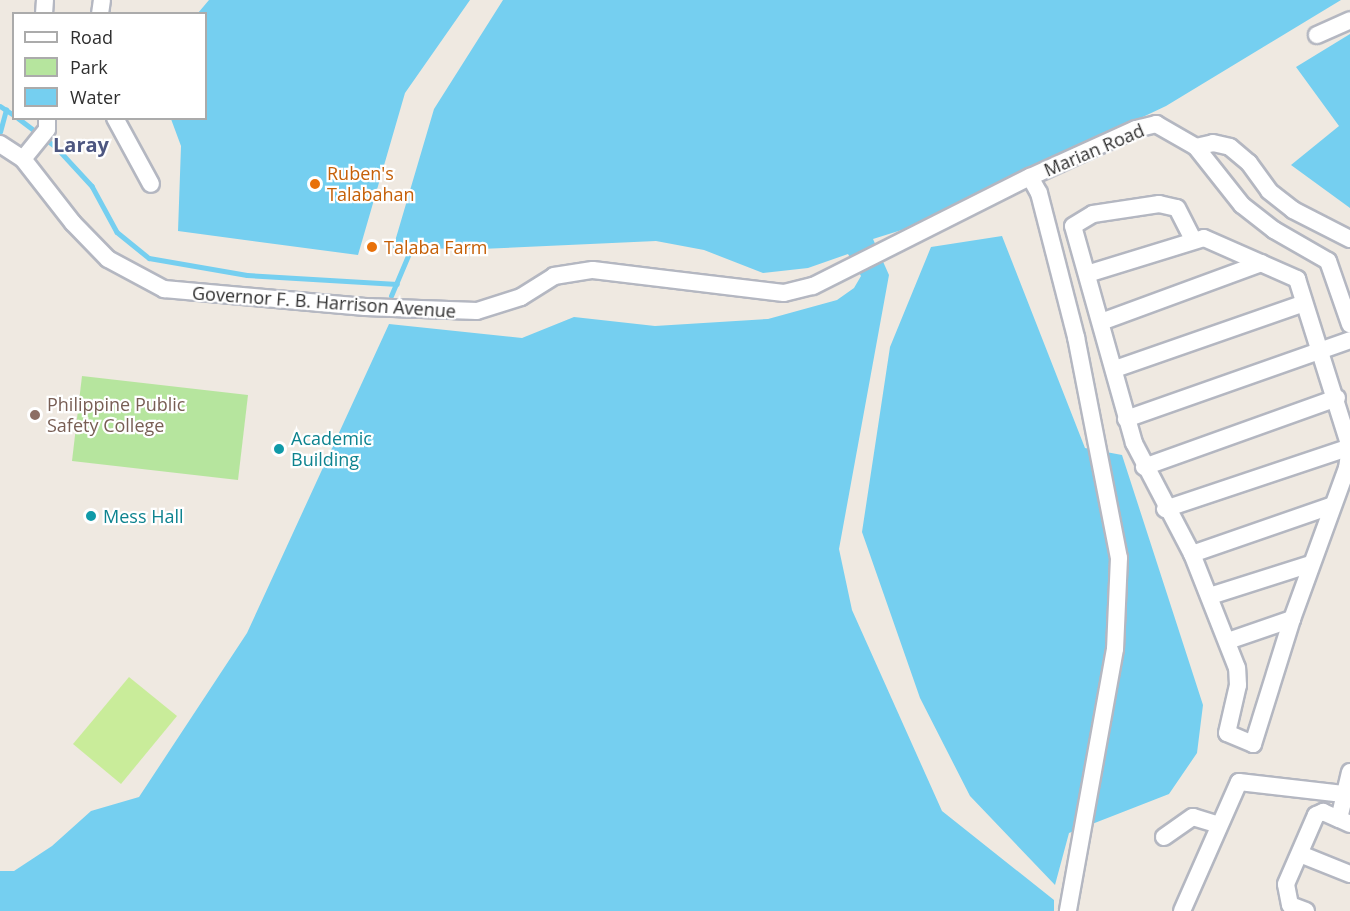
<!DOCTYPE html>
<style>
body{margin:0}
#map{position:relative;width:1350px;height:911px;overflow:hidden;background:#efe9e1;font-family:"Open Sans",sans-serif}
div>[style]{position:absolute}
.green>*{inset:0;background:#b6e59e}
.pitch>*{inset:0;background:#c9ec9a}
.water>*{inset:0;background:#75cff0}
.stream>*{height:4.5px;margin:-2.25px;padding:0 2.25px;transform-origin:2.25px;border-radius:2.25px;background:#75cff0}
.roads{filter:drop-shadow(2px 0 #b4b7c1) drop-shadow(-2px 0 #b4b7c1) drop-shadow(0 2px #b4b7c1) drop-shadow(0 -2px #b4b7c1)}
.minor>*{height:16px;margin:-8px;padding:0 8px;transform-origin:8px;border-radius:8px;background:#fff}
.dots>*{width:16px;height:16px;translate:-50% -50%;box-sizing:border-box;border:3px solid #fff;border-radius:50%}
span{translate:-50% -50%;white-space:nowrap;text-align:center;line-height:1.15;-webkit-text-stroke:4.5px #fff;paint-order:stroke}
.street-label{font-size:18px;color:#2e2e2e}
.food-label{font-size:18px;color:#c56008}
.left{translate:0 -50%;text-align:left}
.education-label{font-size:18px;color:#785e54}
.culture-label{font-size:18px;color:#0d838f}
.neighbourhood-label{font-size:20px;color:#4d5680;font-weight:700}
.legend{position:absolute;left:12px;top:12px;width:195px;height:108px;box-sizing:border-box;background:#fff;border:2px solid #ababab;margin:0;padding:8px 10px;list-style:none;font-size:18px;color:#2e2e2e}
.legend li{display:flex;align-items:center;gap:12px;height:30px}
.legend b{width:30px;border:2px solid #ababab}
</style>
<div id="map">
<div class="green">
<i style="clip-path:polygon(82px 376px,248px 395px,238px 480px,72px 461px)"></i>
</div>
<div class="pitch">
<i style="clip-path:polygon(129px 677px,177px 716px,121px 784px,73px 744px)"></i>
</div>
<div class="water">
<i style="clip-path:polygon(209px 0,470px 0,405px 93px,358px 255px,178px 231px,181px 146px,171px 119px,206px 118px,206px 14px,198px 13px)"></i>
<i style="clip-path:polygon(503px 0,1341px 0,1166px 106px,908px 228px,873px 239px,889px 275px,839px 549px,852px 610px,942px 811px,1054px 900px,1054px 911px,0 911px,0 871px,14px 871px,52px 846px,91px 811px,139px 797px,247px 633px,389px 324px,522px 338px,574px 317px,655px 326px,768px 319px,837px 300px,854px 288px,861px 276px,848px 254px,808px 268px,763px 273px,704px 250px,656px 241px,480px 249px,393px 248px,434px 109px)"></i>
<i style="clip-path:polygon(1350px 34px,1350px 208px,1291px 165px,1339px 126px,1296px 67px)"></i>
<i style="clip-path:polygon(1002px 236px,1085px 448px,1122px 455px,1203px 705px,1197px 753px,1169px 794px,1069px 833px,1055px 885px,970px 796px,920px 698px,862px 532px,890px 347px,931px 247px)"></i>
</div>
<div class="stream">
<i style="left:0;top:106px;width:17px;rotate:33deg"></i>
<i style="left:18px;top:118px;width:48px;rotate:37.3deg"></i>
<i style="left:56px;top:147px;width:53px;rotate:47.3deg"></i>
<i style="left:92px;top:186px;width:52px;rotate:61.5deg"></i>
<i style="left:117px;top:232px;width:41px;rotate:39.1deg"></i>
<i style="left:149px;top:258px;width:99px;rotate:9.8deg"></i>
<i style="left:247px;top:275px;width:150px;rotate:3.4deg"></i>
<i style="left:0;top:132px;width:23px;rotate:-75deg"></i>
<i style="left:391px;top:296px;width:56px;rotate:-67.1deg"></i>
</div>
<div class="roads">
<div class="minor">
<i style="left:44px;top:14px;width:14px;rotate:-86deg"></i>
<i style="left:100px;top:14px;width:14px;rotate:-82deg"></i>
<i style="left:1317px;top:35px;width:36px;rotate:-24deg"></i>
<i style="left:115px;top:118px;width:75px;rotate:61.4deg"></i>
<i style="left:0;top:144px;width:27px;rotate:33deg"></i>
<i style="left:23px;top:159px;width:81px;rotate:52deg"></i>
<i style="left:73px;top:223px;width:50px;rotate:45.8deg"></i>
<i style="left:108px;top:259px;width:64px;rotate:28.2deg"></i>
<i style="left:164px;top:289px;width:202px;rotate:5.1deg"></i>
<i style="left:365px;top:307px;width:112px;rotate:2deg"></i>
<i style="left:477px;top:311px;width:46px;rotate:-17.7deg"></i>
<i style="left:521px;top:297px;width:39px;rotate:-32deg"></i>
<i style="left:554px;top:276px;width:39px;rotate:-9deg"></i>
<i style="left:593px;top:270px;width:192px;rotate:6.9deg"></i>
<i style="left:784px;top:293px;width:30px;rotate:-14deg"></i>
<i style="left:813px;top:286px;width:243px;rotate:-26.7deg"></i>
<i style="left:1030px;top:177px;width:116px;rotate:-24.4deg"></i>
<i style="left:1136px;top:129px;width:21px;rotate:-14deg"></i>
<i style="left:1156px;top:124px;width:46px;rotate:29.9deg"></i>
<i style="left:1196px;top:147px;width:74px;rotate:51.6deg"></i>
<i style="left:1242px;top:205px;width:41px;rotate:38deg"></i>
<i style="left:1274px;top:230px;width:62px;rotate:29.9deg"></i>
<i style="left:1328px;top:261px;width:67px;rotate:70.8deg"></i>
<i style="left:1196px;top:147px;width:17px;rotate:-13deg"></i>
<i style="left:1213px;top:143px;width:17px;rotate:13deg"></i>
<i style="left:1230px;top:147px;width:25px;rotate:40deg"></i>
<i style="left:1249px;top:163px;width:34px;rotate:54deg"></i>
<i style="left:1269px;top:191px;width:31px;rotate:38deg"></i>
<i style="left:1293px;top:210px;width:64px;rotate:27deg"></i>
<i style="left:23px;top:159px;width:38px;rotate:-51deg"></i>
<i style="left:47px;top:129px;width:11px;rotate:-90deg"></i>
<i style="left:1030px;top:177px;width:18px;rotate:61deg"></i>
<i style="left:1039px;top:193px;width:149px;rotate:75.6deg"></i>
<i style="left:1076px;top:337px;width:225px;rotate:79deg"></i>
<i style="left:1119px;top:558px;width:91px;rotate:92.5deg"></i>
<i style="left:1115px;top:649px;width:266px;rotate:100.2deg"></i>
<i style="left:1087px;top:274px;width:122px;rotate:-17.1deg"></i>
<i style="left:1204px;top:238px;width:102px;rotate:23.8deg"></i>
<i style="left:1297px;top:279px;width:176px;rotate:72.5deg"></i>
<i style="left:1350px;top:447px;width:21px;rotate:98deg"></i>
<i style="left:1347px;top:468px;width:161px;rotate:110deg"></i>
<i style="left:1292px;top:619px;width:131px;rotate:107.3deg"></i>
<i style="left:1253px;top:744px;width:28px;rotate:-157deg"></i>
<i style="left:1227px;top:733px;width:49px;rotate:-77.1deg"></i>
<i style="left:1238px;top:685px;width:17px;rotate:-93deg"></i>
<i style="left:1237px;top:668px;width:123px;rotate:-111.5deg"></i>
<i style="left:1192px;top:554px;width:125px;rotate:-117.6deg"></i>
<i style="left:1134px;top:443px;width:225px;rotate:-105.7deg"></i>
<i style="left:1073px;top:226px;width:23px;rotate:-31deg"></i>
<i style="left:1093px;top:214px;width:67px;rotate:-8.6deg"></i>
<i style="left:1159px;top:204px;width:18px;rotate:13deg"></i>
<i style="left:1177px;top:208px;width:35px;rotate:63deg"></i>
<i style="left:1101px;top:322px;width:171px;rotate:-20.2deg"></i>
<i style="left:1115px;top:369px;width:200px;rotate:-19.2deg"></i>
<i style="left:1126px;top:419px;width:238px;rotate:-19.4deg"></i>
<i style="left:1144px;top:467px;width:205px;rotate:-19.7deg"></i>
<i style="left:1165px;top:509px;width:195px;rotate:-18.5deg"></i>
<i style="left:1192px;top:554px;width:147px;rotate:-19.1deg"></i>
<i style="left:1210px;top:596px;width:106px;rotate:-17.6deg"></i>
<i style="left:1228px;top:641px;width:68px;rotate:-19deg"></i>
<i style="left:1350px;top:772px;width:48px;rotate:103.2deg"></i>
<i style="left:1339px;top:819px;width:12px;rotate:24deg"></i>
<i style="left:1164px;top:837px;width:35px;rotate:-35deg"></i>
<i style="left:1193px;top:817px;width:27px;rotate:17deg"></i>
<i style="left:1300px;top:854px;width:54px;rotate:21.8deg"></i>
<i style="left:1182px;top:911px;width:141px;rotate:-66.2deg"></i>
<i style="left:1239px;top:782px;width:105px;rotate:6.6deg"></i>
<i style="left:1306px;top:911px;width:17px;rotate:-159deg"></i>
<i style="left:1290px;top:905px;width:21px;rotate:-101deg"></i>
<i style="left:1286px;top:884px;width:75px;rotate:-66.5deg"></i>
<i style="left:1316px;top:815px;width:8px;rotate:-23deg"></i>
<i style="left:1323px;top:812px;width:17px;rotate:24deg"></i>
</div>
</div>
<div class="dots">
<i style="left:315px;top:184px;background:#e8710a"></i>
<i style="left:372px;top:247px;background:#e8710a"></i>
<i style="left:35px;top:415px;background:#8d6e63"></i>
<i style="left:279px;top:449px;background:#0f9aa8"></i>
<i style="left:91px;top:516px;background:#0f9aa8"></i>
</div>
<div class="street-label">
<span style="left:1094px;top:150px;rotate:-23deg">Marian Road</span>
<span style="left:324px;top:302px;rotate:4deg">Governor F. B. Harrison Avenue</span>
</div>
<div class="food-label">
<span class="left" style="left:327px;top:184px">Ruben's<br>Talabahan</span>
<span class="left" style="left:384px;top:247px">Talaba Farm</span>
</div>
<div class="education-label">
<span class="left" style="left:47px;top:415px">Philippine Public<br>Safety College</span>
</div>
<div class="culture-label">
<span class="left" style="left:291px;top:449px">Academic<br>Building</span>
<span class="left" style="left:103px;top:516px">Mess Hall</span>
</div>
<div class="neighbourhood-label">
<span style="left:81px;top:144px">Laray</span>
</div>
<ul class="legend">
<li><b style="height:8px;background:#fff"></b>Road</li>
<li><b style="height:16px;background:#b6e59e"></b>Park</li>
<li><b style="height:16px;background:#75cff0"></b>Water</li>
</ul>
</div>
